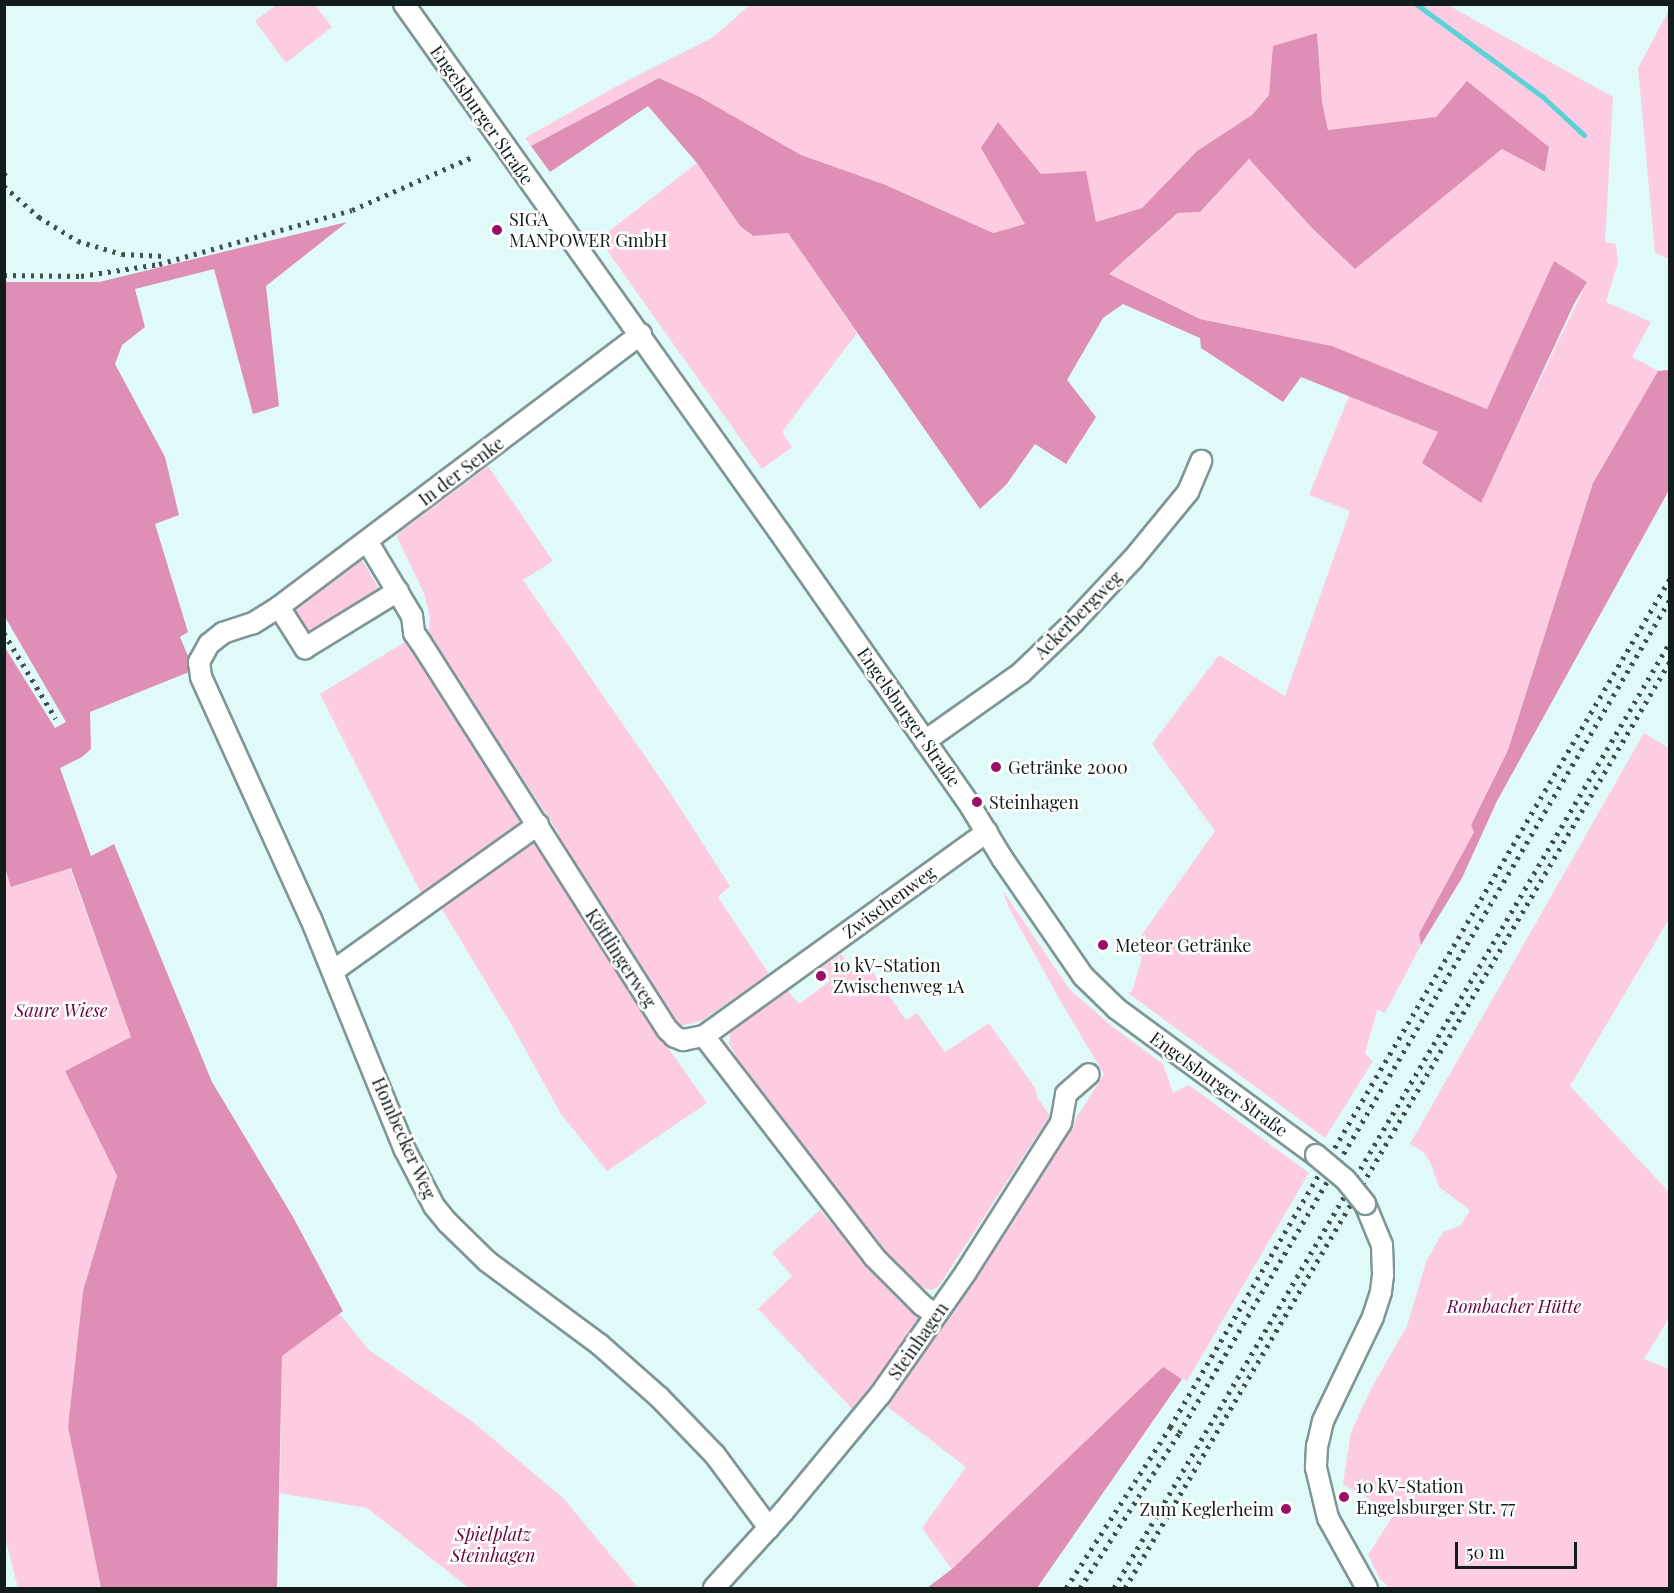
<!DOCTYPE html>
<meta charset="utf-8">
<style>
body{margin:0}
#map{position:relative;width:1674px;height:1593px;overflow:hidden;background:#e0f9f9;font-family:"Playfair Display",serif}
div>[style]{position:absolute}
.green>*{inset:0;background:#fecce2}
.forest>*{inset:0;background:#df8fb5}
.stream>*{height:5px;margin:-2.5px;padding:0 2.5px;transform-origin:2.5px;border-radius:2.5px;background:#5bd3d6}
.roads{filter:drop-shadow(2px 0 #7f9696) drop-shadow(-2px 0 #7f9696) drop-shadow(0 2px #7f9696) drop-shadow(0 -2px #7f9696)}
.minor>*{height:20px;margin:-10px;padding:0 10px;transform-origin:10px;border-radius:10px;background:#fff}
.rail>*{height:4.5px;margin-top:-2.25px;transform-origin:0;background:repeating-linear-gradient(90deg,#445050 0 3px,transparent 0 9px)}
.bridges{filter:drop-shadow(2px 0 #7f9696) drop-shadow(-2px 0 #7f9696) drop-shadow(0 2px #7f9696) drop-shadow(0 -2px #7f9696)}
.minor-bridge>*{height:20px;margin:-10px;padding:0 10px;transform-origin:10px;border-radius:10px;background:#fff}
.dots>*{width:16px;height:16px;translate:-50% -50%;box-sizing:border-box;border:3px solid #fff;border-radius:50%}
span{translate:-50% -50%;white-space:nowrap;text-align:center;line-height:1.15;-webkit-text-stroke:5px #fff;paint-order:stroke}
.street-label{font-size:18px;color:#131c1c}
.poi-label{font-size:18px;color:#131c1c}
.left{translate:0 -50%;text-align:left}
.right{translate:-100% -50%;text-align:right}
.park-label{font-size:18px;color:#670541;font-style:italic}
.frame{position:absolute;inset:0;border:6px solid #131c1c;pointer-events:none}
.scale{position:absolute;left:1455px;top:1542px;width:122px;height:27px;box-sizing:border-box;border:3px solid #131c1c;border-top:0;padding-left:8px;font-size:18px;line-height:21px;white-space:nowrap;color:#131c1c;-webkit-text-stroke:4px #fff;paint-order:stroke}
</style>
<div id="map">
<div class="green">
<i style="clip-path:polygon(751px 4px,1448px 5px,1613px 97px,1605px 242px,1616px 244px,1618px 262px,1606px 302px,1651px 322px,1632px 357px,1658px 371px,1593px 483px,1508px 750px,1471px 825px,1475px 832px,1419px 934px,1421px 945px,1385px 1013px,1377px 1010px,1365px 1054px,1373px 1061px,1325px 1138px,1128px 993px,1132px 992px,1142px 958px,1134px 946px,1215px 831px,1152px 744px,1219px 655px,1285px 696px,1350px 511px,1309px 495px,1349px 396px,1438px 432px,1481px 502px,1587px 282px,1554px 262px,1487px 409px,1332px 346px,1200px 319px,1109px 274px,1179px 213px,1200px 212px,1249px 159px,1313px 229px,1355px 269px,1502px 149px,1545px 172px,1549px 147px,1436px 117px,1328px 130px,1322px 102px,1317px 33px,1274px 47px,1269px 95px,1252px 115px,1197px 151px,1142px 208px,1096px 222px,1041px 174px,998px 123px,982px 148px,1026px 224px,992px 233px,887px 185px,801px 155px,698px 96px,659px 78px,531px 146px,525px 138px,617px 86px,712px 38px)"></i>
<i style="clip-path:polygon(276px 5px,315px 5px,332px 27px,286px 63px,255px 21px)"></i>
<i style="clip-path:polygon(1669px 10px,1669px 259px,1655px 253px,1638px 68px)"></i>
<i style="clip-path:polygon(697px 163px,740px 226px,752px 236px,788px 233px,857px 333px,782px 432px,792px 447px,762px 469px,599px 239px)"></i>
<i style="clip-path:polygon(488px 466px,553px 561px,523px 580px,669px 791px,730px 886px,718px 897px,769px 974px,703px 1020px,681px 1026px,674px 1022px,561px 850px,558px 832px,428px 636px,430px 617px,424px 593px,397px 537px,398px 533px)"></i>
<i style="clip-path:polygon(355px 557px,362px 560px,378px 587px,378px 597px,310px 635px,304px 630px,290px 609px)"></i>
<i style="clip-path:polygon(408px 640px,567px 894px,657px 1032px,707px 1103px,607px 1171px,561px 1114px,514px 1029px,442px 909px,422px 895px,320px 694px)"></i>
<i style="clip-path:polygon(1644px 733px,1669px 748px,1669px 919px,1570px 1086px,1669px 1192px,1669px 1318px,1644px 1359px,1669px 1369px,1669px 1588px,1390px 1588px,1380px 1579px,1368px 1555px,1394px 1514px,1343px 1484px,1351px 1432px,1371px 1389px,1407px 1326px,1426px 1262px,1443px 1232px,1461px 1225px,1470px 1210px,1439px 1187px,1430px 1162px,1423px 1152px,1410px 1144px)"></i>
<i style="clip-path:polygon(4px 868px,12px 887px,70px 868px,131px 1037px,65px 1071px,117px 1176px,83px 1291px,68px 1427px,101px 1588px,18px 1588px,5px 1537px)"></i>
<i style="clip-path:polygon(1003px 891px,1070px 990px,1113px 1027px,1163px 1064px,1173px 1093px,1189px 1085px,1309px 1173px,1187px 1381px,1163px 1368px,952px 1569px,922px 1528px,966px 1467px,885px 1405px,954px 1312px,1104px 1074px,1061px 1002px,1008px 906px)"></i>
<i style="clip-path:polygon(841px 954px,856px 974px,868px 965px,906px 1020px,917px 1013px,945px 1052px,989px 1023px,1035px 1088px,1037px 1097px,1050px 1116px,938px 1287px,931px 1290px,921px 1287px,905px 1273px,867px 1229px,742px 1066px,729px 1044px,731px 1031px,788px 991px,799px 1004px,830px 981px,821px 968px)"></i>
<i style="clip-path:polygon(820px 1210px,893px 1295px,920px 1319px,918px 1326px,854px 1411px,758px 1309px,792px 1276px,772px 1253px)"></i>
<i style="clip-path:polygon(338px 1312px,369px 1350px,473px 1422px,564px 1499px,638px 1588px,469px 1588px,367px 1508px,280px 1493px,282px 1356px)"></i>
</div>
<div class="forest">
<i style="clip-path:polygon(1317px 33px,1322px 102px,1328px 130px,1436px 117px,1467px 81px,1549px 147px,1545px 172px,1502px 149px,1355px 269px,1313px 229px,1249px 159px,1200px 212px,1178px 213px,1109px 274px,1200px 319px,1332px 346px,1487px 409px,1554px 261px,1587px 282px,1574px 304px,1481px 503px,1422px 463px,1438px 432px,1301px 377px,1283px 402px,1201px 348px,1200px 338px,1123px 304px,1103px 318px,1067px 380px,1096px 417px,1066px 464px,1035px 444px,1006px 485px,980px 509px,788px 233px,753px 236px,740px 226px,697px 163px,648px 106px,550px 172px,531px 146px,659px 78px,698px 96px,801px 155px,886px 185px,993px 233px,1025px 224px,981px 148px,998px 122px,1041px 174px,1086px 171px,1096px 222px,1142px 208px,1197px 151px,1252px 115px,1269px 95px,1273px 46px)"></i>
<i style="clip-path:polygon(347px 222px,266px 286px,279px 406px,253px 414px,214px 269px,135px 289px,145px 327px,122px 345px,115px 364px,165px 457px,179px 515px,155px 524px,188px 632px,180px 637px,194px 670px,90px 712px,91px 749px,82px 757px,60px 768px,91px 856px,114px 844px,212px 1082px,293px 1217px,343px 1311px,282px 1356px,277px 1588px,101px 1588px,68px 1427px,83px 1291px,117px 1176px,65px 1071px,131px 1037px,71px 868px,11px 887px,5px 868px,4px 646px,55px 728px,66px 722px,5px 617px,5px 282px,99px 282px)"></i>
<i style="clip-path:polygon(1669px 370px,1669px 490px,1497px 801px,1462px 878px,1421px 945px,1419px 934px,1474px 832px,1471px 825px,1508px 750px,1593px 483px,1658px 371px)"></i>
<i style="clip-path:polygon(1163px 1367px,1182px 1379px,1037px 1588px,927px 1588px,952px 1569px)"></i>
</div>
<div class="stream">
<i style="left:1416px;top:4px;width:157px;rotate:36.2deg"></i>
<i style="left:1543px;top:97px;width:56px;rotate:42.8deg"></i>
</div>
<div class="roads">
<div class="minor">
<i style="left:404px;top:4px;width:645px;rotate:54.59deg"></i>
<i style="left:778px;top:530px;width:338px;rotate:55.1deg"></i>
<i style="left:971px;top:807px;width:60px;rotate:58.7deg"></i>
<i style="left:1002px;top:858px;width:143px;rotate:55.5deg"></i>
<i style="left:1083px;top:976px;width:47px;rotate:44.1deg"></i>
<i style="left:1117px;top:1009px;width:247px;rotate:36.3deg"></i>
<i style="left:641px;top:334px;width:453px;rotate:143deg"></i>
<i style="left:279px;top:607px;width:31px;rotate:148deg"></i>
<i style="left:253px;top:623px;width:32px;rotate:162deg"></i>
<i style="left:223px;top:633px;width:18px;rotate:142deg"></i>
<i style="left:209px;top:644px;width:21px;rotate:119deg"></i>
<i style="left:199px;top:662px;width:15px;rotate:82deg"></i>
<i style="left:201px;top:677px;width:266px;rotate:65.6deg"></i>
<i style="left:311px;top:919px;width:249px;rotate:67.9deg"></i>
<i style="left:405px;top:1150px;width:63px;rotate:62.6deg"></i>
<i style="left:434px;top:1206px;width:21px;rotate:51deg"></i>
<i style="left:447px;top:1222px;width:57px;rotate:44.3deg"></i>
<i style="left:488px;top:1262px;width:138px;rotate:36.5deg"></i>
<i style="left:599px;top:1344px;width:80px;rotate:41.5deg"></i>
<i style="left:659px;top:1397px;width:81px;rotate:46deg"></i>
<i style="left:715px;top:1455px;width:91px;rotate:53.5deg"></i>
<i style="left:367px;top:541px;width:87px;rotate:59deg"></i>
<i style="left:412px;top:616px;width:17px;rotate:83deg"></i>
<i style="left:414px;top:633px;width:12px;rotate:55deg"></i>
<i style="left:421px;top:643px;width:459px;rotate:57.5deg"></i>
<i style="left:668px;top:1030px;width:10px;rotate:45deg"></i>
<i style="left:675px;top:1037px;width:9px;rotate:21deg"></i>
<i style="left:683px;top:1040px;width:21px;rotate:-11deg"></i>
<i style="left:704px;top:1036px;width:279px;rotate:52.4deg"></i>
<i style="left:874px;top:1257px;width:68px;rotate:45deg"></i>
<i style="left:922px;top:1305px;width:17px;rotate:36deg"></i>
<i style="left:279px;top:607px;width:49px;rotate:57.6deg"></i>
<i style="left:305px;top:648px;width:109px;rotate:-31.5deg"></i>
<i style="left:925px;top:741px;width:118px;rotate:-35.3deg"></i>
<i style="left:1021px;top:673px;width:74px;rotate:-43.9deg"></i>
<i style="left:1074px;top:622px;width:86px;rotate:-46.9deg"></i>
<i style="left:1133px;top:559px;width:87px;rotate:-50.6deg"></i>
<i style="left:1188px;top:492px;width:34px;rotate:-67deg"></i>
<i style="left:333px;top:971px;width:252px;rotate:-35.5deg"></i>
<i style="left:704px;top:1036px;width:349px;rotate:-35.8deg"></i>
<i style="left:1365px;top:1204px;width:44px;rotate:67.5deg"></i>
<i style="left:1382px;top:1245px;width:30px;rotate:88deg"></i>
<i style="left:1383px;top:1275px;width:17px;rotate:97deg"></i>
<i style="left:1381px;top:1292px;width:26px;rotate:108deg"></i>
<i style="left:1373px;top:1317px;width:115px;rotate:115.7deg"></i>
<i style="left:1323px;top:1421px;width:26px;rotate:103deg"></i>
<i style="left:1317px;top:1446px;width:22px;rotate:93deg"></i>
<i style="left:1316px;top:1468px;width:51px;rotate:76.5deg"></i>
<i style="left:1328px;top:1518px;width:80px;rotate:60.9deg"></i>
<i style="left:714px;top:1588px;width:104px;rotate:-47.7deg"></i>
<i style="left:784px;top:1511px;width:151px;rotate:-50.4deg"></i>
<i style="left:880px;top:1395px;width:150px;rotate:-55deg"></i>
<i style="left:966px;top:1272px;width:177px;rotate:-57.5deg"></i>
<i style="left:1061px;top:1123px;width:29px;rotate:-80deg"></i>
<i style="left:1066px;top:1094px;width:30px;rotate:-41deg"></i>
</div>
</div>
<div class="rail">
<i style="left:4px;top:174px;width:8px;rotate:-45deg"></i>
<i style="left:4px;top:186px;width:47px;rotate:41.5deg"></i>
<i style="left:39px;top:217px;width:46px;rotate:31.6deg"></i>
<i style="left:78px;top:241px;width:46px;rotate:16.5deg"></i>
<i style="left:122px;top:254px;width:44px;rotate:2.6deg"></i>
<i style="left:4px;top:275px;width:77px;rotate:0.7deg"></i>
<i style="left:81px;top:276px;width:79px;rotate:-8.7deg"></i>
<i style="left:159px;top:264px;width:200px;rotate:-15.6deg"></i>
<i style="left:352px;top:210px;width:131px;rotate:-23.8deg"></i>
<i style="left:4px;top:633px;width:100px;rotate:58.8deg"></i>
<i style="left:1066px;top:1588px;width:192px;rotate:-57.1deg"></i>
<i style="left:1170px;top:1427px;width:985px;rotate:-59.5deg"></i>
<i style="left:1080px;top:1588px;width:184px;rotate:-57.4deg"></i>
<i style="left:1179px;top:1433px;width:968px;rotate:-59.51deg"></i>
<i style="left:1114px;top:1588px;width:1097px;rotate:-59.56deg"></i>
<i style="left:1125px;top:1588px;width:1075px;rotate:-59.55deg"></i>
</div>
<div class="bridges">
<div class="minor-bridge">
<i style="left:1316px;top:1155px;width:38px;rotate:40deg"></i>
<i style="left:1345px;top:1179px;width:32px;rotate:51deg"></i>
</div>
</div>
<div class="dots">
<i style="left:497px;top:230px;background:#991064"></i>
<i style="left:996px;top:767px;background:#991064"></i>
<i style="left:977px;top:802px;background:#991064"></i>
<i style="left:1103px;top:945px;background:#991064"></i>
<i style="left:821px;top:976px;background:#991064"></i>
<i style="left:1344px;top:1497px;background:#991064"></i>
<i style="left:1286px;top:1509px;background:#991064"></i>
</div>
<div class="street-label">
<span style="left:482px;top:115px;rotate:55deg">Engelsburger Straße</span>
<span style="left:461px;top:471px;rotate:-37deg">In der Senke</span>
<span style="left:1078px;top:615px;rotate:-45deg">Ackerbergweg</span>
<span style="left:909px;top:717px;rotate:55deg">Engelsburger Straße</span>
<span style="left:889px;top:902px;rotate:-36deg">Zwischenweg</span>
<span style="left:621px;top:958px;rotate:57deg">Köttlingerweg</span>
<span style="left:1219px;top:1084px;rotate:36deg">Engelsburger Straße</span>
<span style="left:404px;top:1138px;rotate:66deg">Hombecker Weg</span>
<span style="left:918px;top:1341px;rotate:-55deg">Steinhagen</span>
</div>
<div class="poi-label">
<span class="left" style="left:509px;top:230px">SIGA<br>MANPOWER GmbH</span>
<span class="left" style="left:1008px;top:767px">Getränke 2000</span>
<span class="left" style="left:989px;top:802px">Steinhagen</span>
<span class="left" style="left:1115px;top:945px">Meteor Getränke</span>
<span class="left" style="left:833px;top:976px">10 kV-Station<br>Zwischenweg 1A</span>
<span class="left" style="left:1356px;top:1497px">10 kV-Station<br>Engelsburger Str. 77</span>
<span class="right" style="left:1274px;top:1509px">Zum Keglerheim</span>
</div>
<div class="park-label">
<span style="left:61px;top:1010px">Saure Wiese</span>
<span style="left:1514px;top:1306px">Rombacher Hütte</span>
<span style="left:493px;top:1545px">Spielplatz<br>Steinhagen</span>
</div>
<div class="frame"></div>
<div class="scale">50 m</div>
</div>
